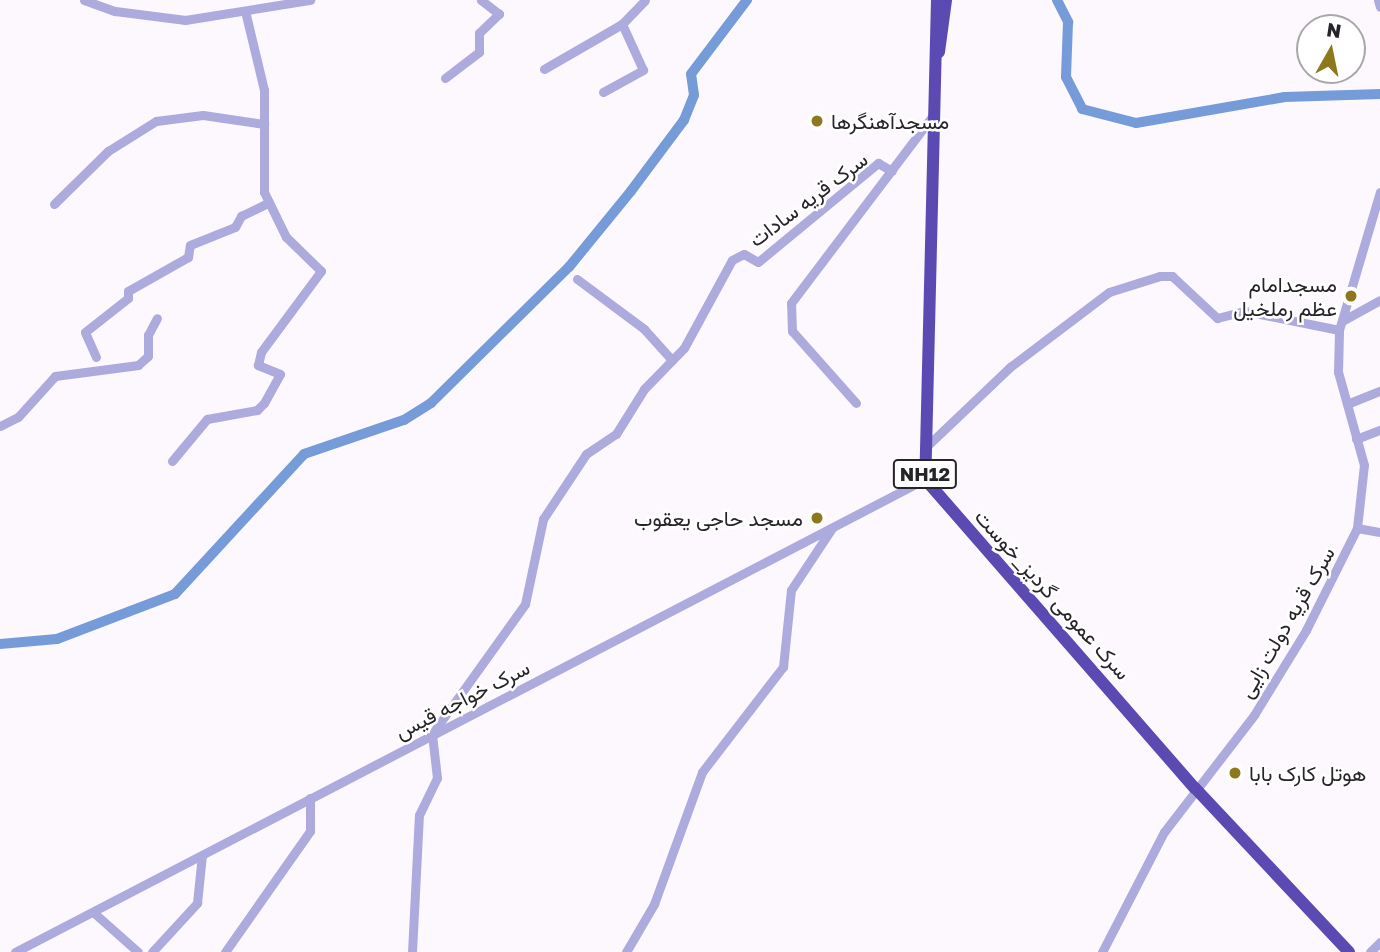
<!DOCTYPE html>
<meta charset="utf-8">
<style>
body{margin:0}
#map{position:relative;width:1380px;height:952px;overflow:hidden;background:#fcf8fd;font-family:"Golos Text",Vazirmatn,sans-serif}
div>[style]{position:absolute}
.river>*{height:10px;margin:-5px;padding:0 5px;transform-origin:5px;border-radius:5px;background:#759cd8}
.minor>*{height:9px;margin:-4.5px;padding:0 4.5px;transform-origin:4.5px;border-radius:4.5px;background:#adaadd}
.highway>*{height:12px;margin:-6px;padding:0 6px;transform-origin:6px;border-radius:6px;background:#5b4ab2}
.dots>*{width:19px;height:19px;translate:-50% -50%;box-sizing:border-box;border:4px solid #fff;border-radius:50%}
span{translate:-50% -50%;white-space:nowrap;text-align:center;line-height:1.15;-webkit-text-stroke:5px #fff;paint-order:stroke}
.shield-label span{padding:2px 5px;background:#fff;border:2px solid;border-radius:5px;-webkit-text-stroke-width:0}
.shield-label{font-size:19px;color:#272429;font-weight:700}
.poi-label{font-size:21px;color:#272429}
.left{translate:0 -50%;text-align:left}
.right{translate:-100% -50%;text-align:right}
.street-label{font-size:21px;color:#272429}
.north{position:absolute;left:1296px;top:14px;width:70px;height:70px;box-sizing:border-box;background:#fff;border:2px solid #a9a7a9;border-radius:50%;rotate:9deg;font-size:19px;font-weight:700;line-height:28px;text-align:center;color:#272429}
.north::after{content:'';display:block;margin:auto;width:24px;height:32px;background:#8e781d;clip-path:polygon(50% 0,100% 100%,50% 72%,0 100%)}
</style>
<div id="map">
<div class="river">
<i style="left:1057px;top:0;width:25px;rotate:63deg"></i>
<i style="left:1068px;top:22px;width:55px;rotate:92.1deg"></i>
<i style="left:1066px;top:77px;width:36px;rotate:63deg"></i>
<i style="left:1082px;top:109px;width:56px;rotate:14.5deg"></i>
<i style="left:1136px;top:123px;width:151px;rotate:-9.9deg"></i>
<i style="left:1285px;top:97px;width:95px;rotate:-1.8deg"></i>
<i style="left:0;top:644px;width:57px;rotate:-5deg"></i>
<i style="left:57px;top:639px;width:126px;rotate:-20.9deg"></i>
<i style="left:175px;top:594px;width:190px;rotate:-47.3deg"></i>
<i style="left:304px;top:454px;width:106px;rotate:-18.8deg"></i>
<i style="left:404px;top:420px;width:32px;rotate:-32deg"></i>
<i style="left:431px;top:403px;width:194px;rotate:-44.6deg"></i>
<i style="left:569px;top:267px;width:98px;rotate:-50.8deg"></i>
<i style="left:631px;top:191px;width:89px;rotate:-53.3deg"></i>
<i style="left:684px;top:120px;width:27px;rotate:-68deg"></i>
<i style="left:694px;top:95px;width:21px;rotate:-98deg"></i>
<i style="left:691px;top:74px;width:93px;rotate:-52.9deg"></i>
</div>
<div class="minor">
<i style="left:84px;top:0;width:33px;rotate:20deg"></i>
<i style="left:115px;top:11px;width:71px;rotate:7.3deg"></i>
<i style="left:185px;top:20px;width:127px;rotate:-9.1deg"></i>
<i style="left:1378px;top:0;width:7px;rotate:74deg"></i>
<i style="left:544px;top:69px;width:90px;rotate:-30deg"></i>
<i style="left:622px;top:24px;width:33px;rotate:-46deg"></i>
<i style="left:445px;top:78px;width:43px;rotate:-37.4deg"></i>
<i style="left:479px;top:52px;width:19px;rotate:-90deg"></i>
<i style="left:479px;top:33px;width:28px;rotate:-44deg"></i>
<i style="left:499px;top:14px;width:23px;rotate:-142deg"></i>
<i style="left:603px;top:92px;width:46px;rotate:-28.8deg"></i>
<i style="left:643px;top:70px;width:51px;rotate:-114.5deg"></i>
<i style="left:54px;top:204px;width:76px;rotate:-44.5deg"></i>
<i style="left:108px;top:151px;width:57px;rotate:-32deg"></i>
<i style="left:156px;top:121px;width:47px;rotate:-7.3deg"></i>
<i style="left:203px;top:115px;width:62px;rotate:8.4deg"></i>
<i style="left:577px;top:279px;width:84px;rotate:36.7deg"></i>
<i style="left:644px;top:329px;width:42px;rotate:47.9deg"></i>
<i style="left:1342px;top:321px;width:43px;rotate:-28.9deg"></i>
<i style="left:96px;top:357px;width:27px;rotate:-114deg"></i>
<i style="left:85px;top:332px;width:55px;rotate:-38.3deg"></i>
<i style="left:128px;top:298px;width:7px;rotate:-90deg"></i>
<i style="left:128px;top:291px;width:69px;rotate:-29.5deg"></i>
<i style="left:188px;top:257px;width:12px;rotate:-81deg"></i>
<i style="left:190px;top:245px;width:48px;rotate:-21.8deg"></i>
<i style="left:235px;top:227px;width:13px;rotate:-61deg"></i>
<i style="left:241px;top:216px;width:30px;rotate:-26deg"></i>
<i style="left:856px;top:403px;width:96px;rotate:-131.6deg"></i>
<i style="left:792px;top:331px;width:28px;rotate:-92deg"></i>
<i style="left:791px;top:303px;width:237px;rotate:-52.9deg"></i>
<i style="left:1347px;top:404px;width:35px;rotate:-22deg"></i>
<i style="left:0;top:426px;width:20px;rotate:-27deg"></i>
<i style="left:18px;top:417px;width:55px;rotate:-47.9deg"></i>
<i style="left:55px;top:376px;width:84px;rotate:-7.5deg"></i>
<i style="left:138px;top:365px;width:13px;rotate:-42deg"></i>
<i style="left:148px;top:356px;width:21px;rotate:-90deg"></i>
<i style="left:148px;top:335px;width:19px;rotate:-62deg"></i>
<i style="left:1356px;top:439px;width:26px;rotate:-21deg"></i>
<i style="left:927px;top:446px;width:115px;rotate:-43.6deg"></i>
<i style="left:1010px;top:367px;width:124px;rotate:-37.1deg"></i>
<i style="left:1109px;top:292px;width:53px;rotate:-17.4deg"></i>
<i style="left:1160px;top:276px;width:12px"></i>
<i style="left:1172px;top:276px;width:62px;rotate:43deg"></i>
<i style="left:1217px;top:318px;width:29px;rotate:-14deg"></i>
<i style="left:1245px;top:311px;width:96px;rotate:11.4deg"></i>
<i style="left:172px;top:461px;width:55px;rotate:-50.2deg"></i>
<i style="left:207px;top:419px;width:51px;rotate:-10.2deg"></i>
<i style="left:257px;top:410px;width:10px;rotate:-45deg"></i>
<i style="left:264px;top:403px;width:33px;rotate:-61deg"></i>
<i style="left:280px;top:374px;width:24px;rotate:-158deg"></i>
<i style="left:258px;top:365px;width:13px;rotate:-77deg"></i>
<i style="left:261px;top:352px;width:101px;rotate:-53.5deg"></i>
<i style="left:321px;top:271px;width:49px;rotate:-135.8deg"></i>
<i style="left:286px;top:237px;width:50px;rotate:-116.1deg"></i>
<i style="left:264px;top:192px;width:102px;rotate:-90deg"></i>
<i style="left:264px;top:90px;width:77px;rotate:-103.5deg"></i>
<i style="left:1357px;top:528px;width:23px;rotate:10deg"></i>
<i style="left:93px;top:912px;width:60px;rotate:41.6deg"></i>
<i style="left:15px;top:952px;width:1026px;rotate:-27.46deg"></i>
<i style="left:152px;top:952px;width:67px;rotate:-47.4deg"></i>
<i style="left:197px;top:903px;width:48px;rotate:-84.1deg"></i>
<i style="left:225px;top:952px;width:148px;rotate:-54.9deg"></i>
<i style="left:310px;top:831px;width:33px;rotate:-90deg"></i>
<i style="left:412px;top:952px;width:137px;rotate:-87.1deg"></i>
<i style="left:419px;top:815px;width:41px;rotate:-64.1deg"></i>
<i style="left:437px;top:778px;width:44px;rotate:-96.5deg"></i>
<i style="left:432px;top:734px;width:160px;rotate:-54.4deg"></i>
<i style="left:525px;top:604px;width:87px;rotate:-78deg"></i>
<i style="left:543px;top:519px;width:78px;rotate:-56.5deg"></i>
<i style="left:586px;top:454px;width:36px;rotate:-34deg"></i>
<i style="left:616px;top:434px;width:53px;rotate:-58.1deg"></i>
<i style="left:644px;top:389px;width:57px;rotate:-45.7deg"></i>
<i style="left:684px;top:348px;width:100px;rotate:-61.4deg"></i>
<i style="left:732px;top:260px;width:13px;rotate:-27deg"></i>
<i style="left:744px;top:254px;width:16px;rotate:30deg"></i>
<i style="left:758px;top:262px;width:156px;rotate:-39.5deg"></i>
<i style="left:878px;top:163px;width:16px;rotate:30deg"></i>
<i style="left:626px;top:952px;width:56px;rotate:-59.7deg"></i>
<i style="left:654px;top:904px;width:140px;rotate:-70deg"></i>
<i style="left:702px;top:772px;width:133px;rotate:-52.4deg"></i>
<i style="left:783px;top:667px;width:77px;rotate:-84.1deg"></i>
<i style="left:791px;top:590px;width:74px;rotate:-56.5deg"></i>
<i style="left:1102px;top:952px;width:135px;rotate:-62.7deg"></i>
<i style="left:1164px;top:832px;width:148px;rotate:-52.4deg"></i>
<i style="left:1254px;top:715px;width:100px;rotate:-58.5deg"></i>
<i style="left:1306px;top:630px;width:114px;rotate:-63.4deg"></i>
<i style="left:1357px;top:528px;width:63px;rotate:-83.7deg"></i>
<i style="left:1364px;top:465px;width:97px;rotate:-105.6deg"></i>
<i style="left:1338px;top:372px;width:42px;rotate:-88.6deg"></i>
<i style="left:1339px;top:330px;width:144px;rotate:-73.5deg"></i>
<i style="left:1370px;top:952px;width:14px;rotate:-45deg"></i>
</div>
<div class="highway">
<i style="left:937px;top:0;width:479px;rotate:91.4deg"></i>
<i style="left:925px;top:479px;width:410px;rotate:48.9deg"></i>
<i style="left:1195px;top:788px;width:225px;rotate:46.8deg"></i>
<i style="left:939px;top:52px;width:52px;rotate:-82.3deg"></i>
</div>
<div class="dots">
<i style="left:817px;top:121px;background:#8e781d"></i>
<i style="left:1351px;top:296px;background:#8e781d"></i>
<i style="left:817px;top:518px;background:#8e781d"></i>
<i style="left:1235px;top:773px;background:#8e781d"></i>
</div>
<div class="shield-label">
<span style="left:925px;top:474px">NH12</span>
</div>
<div class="poi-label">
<span class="left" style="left:831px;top:121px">مسجدآهنگرها</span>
<span class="right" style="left:1337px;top:296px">مسجدامام<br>عظم رملخیل</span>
<span class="right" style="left:803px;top:518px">مسجد حاجی یعقوب</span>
<span class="left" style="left:1249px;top:773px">هوتل کارک بابا</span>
</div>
<div class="street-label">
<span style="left:808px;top:199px;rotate:-37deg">سرک قریه سادات</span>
<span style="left:1053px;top:594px;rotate:48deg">سرک عمومی گردیز_خوست</span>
<span style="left:1286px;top:622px;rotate:-60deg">سرک قریه دولت زایی</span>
<span style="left:462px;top:699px;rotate:-27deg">سرک خواجه قیس</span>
</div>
<div class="north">N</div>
</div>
